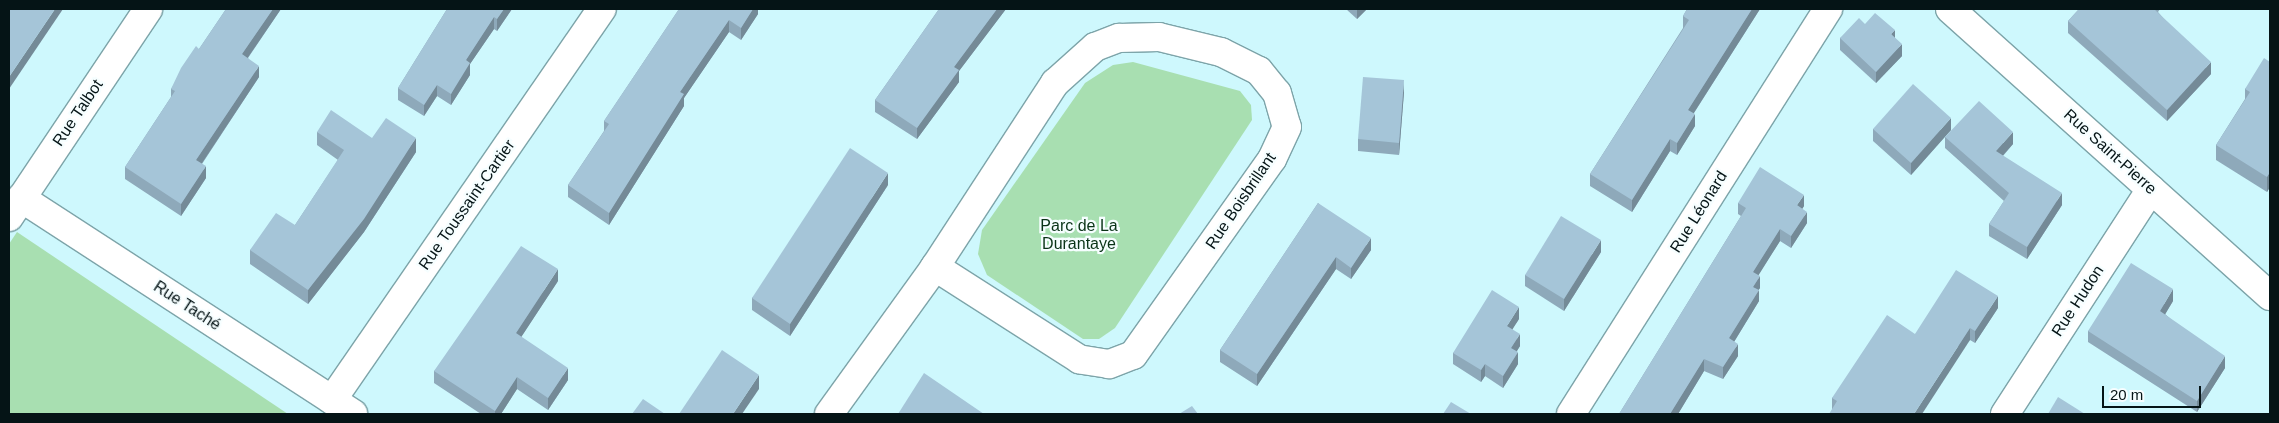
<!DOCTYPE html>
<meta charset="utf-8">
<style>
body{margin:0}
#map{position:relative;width:2279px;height:423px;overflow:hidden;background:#cef8fd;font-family:Helvetica,sans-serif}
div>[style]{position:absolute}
.green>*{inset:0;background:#a8dfb1}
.roads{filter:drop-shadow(1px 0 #7da4a9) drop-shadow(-1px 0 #7da4a9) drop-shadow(0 1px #7da4a9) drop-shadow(0 -1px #7da4a9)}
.street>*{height:28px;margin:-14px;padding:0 14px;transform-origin:14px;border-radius:14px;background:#fff}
.wall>*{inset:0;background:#8ea9ba}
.shaded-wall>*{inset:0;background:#748a97}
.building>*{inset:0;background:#a5c5d8}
span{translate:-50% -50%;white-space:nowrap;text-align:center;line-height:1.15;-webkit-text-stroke:4.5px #f6feff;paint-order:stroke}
.street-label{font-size:16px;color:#051416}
.park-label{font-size:16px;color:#093316}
.frame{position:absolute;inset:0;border:10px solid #051416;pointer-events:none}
.scale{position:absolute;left:2102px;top:386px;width:99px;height:22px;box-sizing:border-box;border:2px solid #051416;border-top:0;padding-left:6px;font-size:15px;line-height:18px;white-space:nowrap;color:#051416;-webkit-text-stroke:4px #f6feff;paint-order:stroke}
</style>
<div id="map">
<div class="green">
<i style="clip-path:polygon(1133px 62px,1240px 91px,1251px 105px,1252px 120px,1115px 328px,1099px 339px,1083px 339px,987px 275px,978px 254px,982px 230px,1085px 83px,1113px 65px)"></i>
<i style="clip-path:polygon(17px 232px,288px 414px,9px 414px,9px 244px)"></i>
</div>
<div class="roads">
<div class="street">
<i style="left:1950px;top:9px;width:430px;rotate:41.9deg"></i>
<i style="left:21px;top:198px;width:396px;rotate:33deg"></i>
<i style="left:9px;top:217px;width:250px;rotate:-56.2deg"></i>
<i style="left:332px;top:400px;width:475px;rotate:-55.4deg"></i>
<i style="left:829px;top:414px;width:181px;rotate:-54.2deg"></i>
<i style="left:935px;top:267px;width:220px;rotate:-56.9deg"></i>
<i style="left:1055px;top:83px;width:54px;rotate:-42deg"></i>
<i style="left:1095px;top:47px;width:26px;rotate:-21deg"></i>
<i style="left:1119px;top:38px;width:40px;rotate:-1.4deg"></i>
<i style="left:1159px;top:37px;width:64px;rotate:13.6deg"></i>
<i style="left:1221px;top:52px;width:42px;rotate:26.6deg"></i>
<i style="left:1259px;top:71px;width:28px;rotate:51deg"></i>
<i style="left:1277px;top:93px;width:35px;rotate:74deg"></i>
<i style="left:1287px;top:127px;width:35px;rotate:115deg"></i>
<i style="left:1272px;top:159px;width:240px;rotate:125.3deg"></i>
<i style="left:1133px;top:355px;width:26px;rotate:159deg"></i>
<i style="left:1109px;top:364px;width:30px;rotate:-171deg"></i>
<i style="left:1079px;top:359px;width:171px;rotate:-147.4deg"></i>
<i style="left:1571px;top:414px;width:480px;rotate:-57.6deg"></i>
<i style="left:2005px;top:414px;width:268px;rotate:-57deg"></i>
</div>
</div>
<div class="wall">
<i style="clip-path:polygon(226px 9px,281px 9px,248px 58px,259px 77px,202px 164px,206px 178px,181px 216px,125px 179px,125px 167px,171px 97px,171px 89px,199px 49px)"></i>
<i style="clip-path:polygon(447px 9px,512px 9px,497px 31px,494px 29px,470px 64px,470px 75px,451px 105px,437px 96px,424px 116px,398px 100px,398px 88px)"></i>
<i style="clip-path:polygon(679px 9px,758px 9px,758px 14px,741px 40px,729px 32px,684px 98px,684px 106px,609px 225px,568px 197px,568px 185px,604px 131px,604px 121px)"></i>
<i style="clip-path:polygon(939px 9px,1006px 9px,959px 71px,959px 82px,917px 139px,875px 112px,875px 100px)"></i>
<i style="clip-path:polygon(1346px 9px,1367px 9px,1357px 19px)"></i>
<i style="clip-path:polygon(1687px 9px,1760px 9px,1694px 113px,1695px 126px,1677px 155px,1670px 151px,1632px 212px,1590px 186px,1590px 174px,1683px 28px,1683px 16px)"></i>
<i style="clip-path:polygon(2079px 9px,2160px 9px,2158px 12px,2211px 74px,2167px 121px,2068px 33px,2068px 21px)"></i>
<i style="clip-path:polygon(1865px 24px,1895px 38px,1902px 56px,1876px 83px,1840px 50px,1840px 38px)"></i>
<i style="clip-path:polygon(2270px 62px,2270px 187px,2267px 192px,2216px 160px,2216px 145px,2245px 99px,2245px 89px)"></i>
<i style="clip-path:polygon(1404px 92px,1399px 155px,1358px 151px,1358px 139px)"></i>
<i style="clip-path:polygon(1873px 129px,1951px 130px,1911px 175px,1873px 141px)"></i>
<i style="clip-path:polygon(317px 132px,372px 138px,416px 152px,364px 232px,308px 304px,250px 264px,250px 250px,295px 225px,338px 160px,317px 145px)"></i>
<i style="clip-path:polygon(1945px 137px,2013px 144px,2003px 156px,2062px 205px,2027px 259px,1989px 236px,1989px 224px,2004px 201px,1945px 148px)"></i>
<i style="clip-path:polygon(888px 185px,790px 336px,752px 310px,752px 298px)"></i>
<i style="clip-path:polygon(1318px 203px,1371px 250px,1351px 279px,1336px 269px,1257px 386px,1220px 362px,1220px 350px)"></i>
<i style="clip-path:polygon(1738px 203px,1804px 206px,1802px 209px,1807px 223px,1791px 248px,1780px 241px,1758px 275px,1760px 288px,1758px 290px,1759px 301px,1734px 342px,1738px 356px,1723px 379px,1704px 371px,1678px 414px,1619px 414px,1741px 216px,1738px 214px)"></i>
<i style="clip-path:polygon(1601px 252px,1564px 311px,1525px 286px,1525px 275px)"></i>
<i style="clip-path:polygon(558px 281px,521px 337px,568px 380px,548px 410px,517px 389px,501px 414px,481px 414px,434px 383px,434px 371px)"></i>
<i style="clip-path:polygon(2173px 301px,2165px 314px,2225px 368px,2197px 412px,2088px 342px,2088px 331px)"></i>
<i style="clip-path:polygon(1998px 308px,1975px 343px,1970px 340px,1832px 410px,1832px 398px,1915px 334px)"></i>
<i style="clip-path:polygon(1519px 319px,1512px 329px,1520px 346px,1517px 351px,1518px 364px,1503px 388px,1485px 376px,1481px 382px,1453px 364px,1453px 353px)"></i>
</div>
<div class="shaded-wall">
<i style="clip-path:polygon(55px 9px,63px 9px,9px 89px,9px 77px)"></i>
<i style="clip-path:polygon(273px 9px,281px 9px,242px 66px,242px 54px)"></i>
<i style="clip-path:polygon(504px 9px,512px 9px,497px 31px,497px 19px)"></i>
<i style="clip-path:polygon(753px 9px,758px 9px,758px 14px,741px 40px,741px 28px)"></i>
<i style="clip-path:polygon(997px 9px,1006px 9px,959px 71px,959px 82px,917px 139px,917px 128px,954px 67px)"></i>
<i style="clip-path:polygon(1357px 9px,1367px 9px,1357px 19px)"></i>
<i style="clip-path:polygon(1752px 9px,1760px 9px,1688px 122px,1688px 110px)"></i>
<i style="clip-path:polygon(494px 17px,494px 29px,470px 64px,470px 75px,451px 105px,451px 94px,466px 60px)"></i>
<i style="clip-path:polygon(729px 20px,729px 32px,684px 98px,684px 106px,609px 225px,609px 213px,680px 92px)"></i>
<i style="clip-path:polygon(1895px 30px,1895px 42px,1891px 34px)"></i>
<i style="clip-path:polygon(1902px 44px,1902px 56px,1876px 83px,1876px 72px)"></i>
<i style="clip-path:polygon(2211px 62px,2211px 74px,2167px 121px,2167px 110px)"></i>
<i style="clip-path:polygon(259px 66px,259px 77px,196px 172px,196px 160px)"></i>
<i style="clip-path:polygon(1404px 80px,1404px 92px,1399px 155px,1399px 143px)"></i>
<i style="clip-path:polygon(437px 85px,437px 96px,424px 116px,424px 105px)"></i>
<i style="clip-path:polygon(1695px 114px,1695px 126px,1677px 155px,1677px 143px)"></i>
<i style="clip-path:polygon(1951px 118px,1951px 130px,1911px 175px,1911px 163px)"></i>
<i style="clip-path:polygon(2013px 132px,2013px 144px,1996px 163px,1996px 151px)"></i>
<i style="clip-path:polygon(416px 138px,416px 152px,364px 232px,308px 304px,308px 290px)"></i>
<i style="clip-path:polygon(1670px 139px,1670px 151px,1632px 212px,1632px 200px)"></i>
<i style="clip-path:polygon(206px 166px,206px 178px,181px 216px,181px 204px)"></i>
<i style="clip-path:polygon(2270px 172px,2270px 187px,2267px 192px,2267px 177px)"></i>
<i style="clip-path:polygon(888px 173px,888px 185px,790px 336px,790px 324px)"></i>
<i style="clip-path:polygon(2062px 193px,2062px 205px,2027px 259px,2027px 247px)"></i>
<i style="clip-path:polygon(1804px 195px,1804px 206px,1797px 217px,1797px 205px)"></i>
<i style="clip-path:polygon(1807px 212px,1807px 223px,1791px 248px,1791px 236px)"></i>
<i style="clip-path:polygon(1780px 229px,1780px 241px,1753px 284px,1753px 272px)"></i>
<i style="clip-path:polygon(1371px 238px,1371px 250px,1351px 279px,1351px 268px)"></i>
<i style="clip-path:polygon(1601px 240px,1601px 252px,1564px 311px,1564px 299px)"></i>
<i style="clip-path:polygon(1336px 257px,1336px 269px,1257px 386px,1257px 374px)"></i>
<i style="clip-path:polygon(558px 269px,558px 281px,516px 345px,516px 333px)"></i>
<i style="clip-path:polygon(1760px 276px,1760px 288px,1753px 298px,1753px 287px)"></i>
<i style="clip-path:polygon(2173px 289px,2173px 301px,2160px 323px,2160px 311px)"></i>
<i style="clip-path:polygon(1759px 290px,1759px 301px,1729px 350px,1729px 338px)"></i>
<i style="clip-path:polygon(1998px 296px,1998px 308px,1975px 343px,1975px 331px)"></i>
<i style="clip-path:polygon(1519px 307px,1519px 319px,1507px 338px,1507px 326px)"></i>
<i style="clip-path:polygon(1970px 328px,1970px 340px,1922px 414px,1914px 414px)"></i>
<i style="clip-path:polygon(1520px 334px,1520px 346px,1511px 360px,1511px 348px)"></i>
<i style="clip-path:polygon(1738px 344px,1738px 356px,1723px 379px,1723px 367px)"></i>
<i style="clip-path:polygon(1518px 352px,1518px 364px,1503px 388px,1503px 376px)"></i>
<i style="clip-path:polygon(2225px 356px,2225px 368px,2197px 412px,2197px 401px)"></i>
<i style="clip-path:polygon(1704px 359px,1704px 371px,1678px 414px,1670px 414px)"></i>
<i style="clip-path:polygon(1485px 364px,1485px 376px,1481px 382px,1481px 370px)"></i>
<i style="clip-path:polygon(568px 368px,568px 380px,548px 410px,548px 398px)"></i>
<i style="clip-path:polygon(759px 375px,759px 389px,742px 414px,733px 414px)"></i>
<i style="clip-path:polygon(517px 377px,517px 389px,501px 414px,495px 414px,495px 411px)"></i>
</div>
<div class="building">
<i style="clip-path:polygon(9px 9px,55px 9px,9px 77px)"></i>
<i style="clip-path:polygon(226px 9px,273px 9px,242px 54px,259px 66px,196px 160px,206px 166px,181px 204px,125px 167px,175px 91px,171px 89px,181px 68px,196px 46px,199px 49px)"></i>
<i style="clip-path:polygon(447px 9px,504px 9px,497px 19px,494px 17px,466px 60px,470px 63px,451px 94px,437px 85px,424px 105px,398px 88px)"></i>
<i style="clip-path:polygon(679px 9px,753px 9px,741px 28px,729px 20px,680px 92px,684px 94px,609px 213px,568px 185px,609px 124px,604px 121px)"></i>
<i style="clip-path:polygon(939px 9px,997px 9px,954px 67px,959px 70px,917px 128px,875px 100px)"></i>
<i style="clip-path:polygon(1687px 9px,1752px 9px,1688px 110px,1695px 114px,1677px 143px,1670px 139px,1632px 200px,1590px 174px,1689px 20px,1683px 16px)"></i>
<i style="clip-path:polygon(2079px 9px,2154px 9px,2211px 62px,2167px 110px,2068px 21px)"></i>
<i style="clip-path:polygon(1875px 13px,1895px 30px,1891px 34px,1902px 44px,1876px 72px,1840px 38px,1859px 18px,1865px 24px)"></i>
<i style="clip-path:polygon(2264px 58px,2270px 62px,2270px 172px,2267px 177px,2216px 145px,2250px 92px,2245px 89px)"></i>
<i style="clip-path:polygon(1363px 77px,1404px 80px,1399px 143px,1358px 139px)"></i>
<i style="clip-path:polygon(1913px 84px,1951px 118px,1911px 163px,1873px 129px)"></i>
<i style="clip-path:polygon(1979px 101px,2013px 132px,1996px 151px,2062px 193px,2027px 247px,1989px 224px,2009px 193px,1945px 137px)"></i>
<i style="clip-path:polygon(331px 110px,372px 138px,386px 118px,416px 138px,364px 219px,308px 290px,250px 250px,276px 213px,295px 225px,344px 150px,317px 132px)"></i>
<i style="clip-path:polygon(850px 148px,888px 173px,790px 324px,752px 298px)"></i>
<i style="clip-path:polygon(1760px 167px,1804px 195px,1797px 205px,1807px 212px,1791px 236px,1780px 229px,1753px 272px,1760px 276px,1753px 287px,1759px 290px,1729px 338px,1738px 344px,1723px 367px,1704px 359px,1670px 414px,1619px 414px,1746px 208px,1738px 203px)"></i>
<i style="clip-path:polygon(1318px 203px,1371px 238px,1351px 268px,1336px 257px,1257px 374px,1220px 350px)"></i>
<i style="clip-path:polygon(1561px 216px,1601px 240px,1564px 299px,1525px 275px)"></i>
<i style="clip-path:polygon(521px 246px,558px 269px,516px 333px,568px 368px,548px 398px,517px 377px,495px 411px,434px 371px)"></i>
<i style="clip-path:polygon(2131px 263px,2173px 289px,2160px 311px,2225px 356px,2197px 401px,2088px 331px)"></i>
<i style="clip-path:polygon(1956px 270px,1998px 296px,1975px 331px,1970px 328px,1914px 414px,1829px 414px,1837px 401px,1832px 398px,1887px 315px,1915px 334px)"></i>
<i style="clip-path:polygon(1492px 290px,1519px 307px,1507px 326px,1520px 334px,1511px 348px,1518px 352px,1503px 376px,1485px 364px,1481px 370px,1453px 353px)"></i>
<i style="clip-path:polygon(722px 350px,759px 375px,733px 414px,679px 414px)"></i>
<i style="clip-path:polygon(924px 373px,984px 414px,898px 414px)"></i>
<i style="clip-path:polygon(2058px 397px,2085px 414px,2048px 414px)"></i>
<i style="clip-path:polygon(643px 399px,665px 414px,632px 414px)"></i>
<i style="clip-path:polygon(1451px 402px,1471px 414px,1443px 414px)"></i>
<i style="clip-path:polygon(1192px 406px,1198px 414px,1179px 414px)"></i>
</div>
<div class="street-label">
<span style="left:78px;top:113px;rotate:-56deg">Rue Talbot</span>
<span style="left:2110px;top:152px;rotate:42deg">Rue Saint-Pierre</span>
<span style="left:1241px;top:201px;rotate:-56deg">Rue Boisbrillant</span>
<span style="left:467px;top:205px;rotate:-55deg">Rue Toussaint-Cartier</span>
<span style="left:1699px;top:212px;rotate:-58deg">Rue Léonard</span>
<span style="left:2078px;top:301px;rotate:-57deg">Rue Hudon</span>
<span style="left:187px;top:306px;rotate:33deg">Rue Taché</span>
</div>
<div class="park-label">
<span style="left:1079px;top:235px">Parc de La<br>Durantaye</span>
</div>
<div class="frame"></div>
<div class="scale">20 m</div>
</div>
